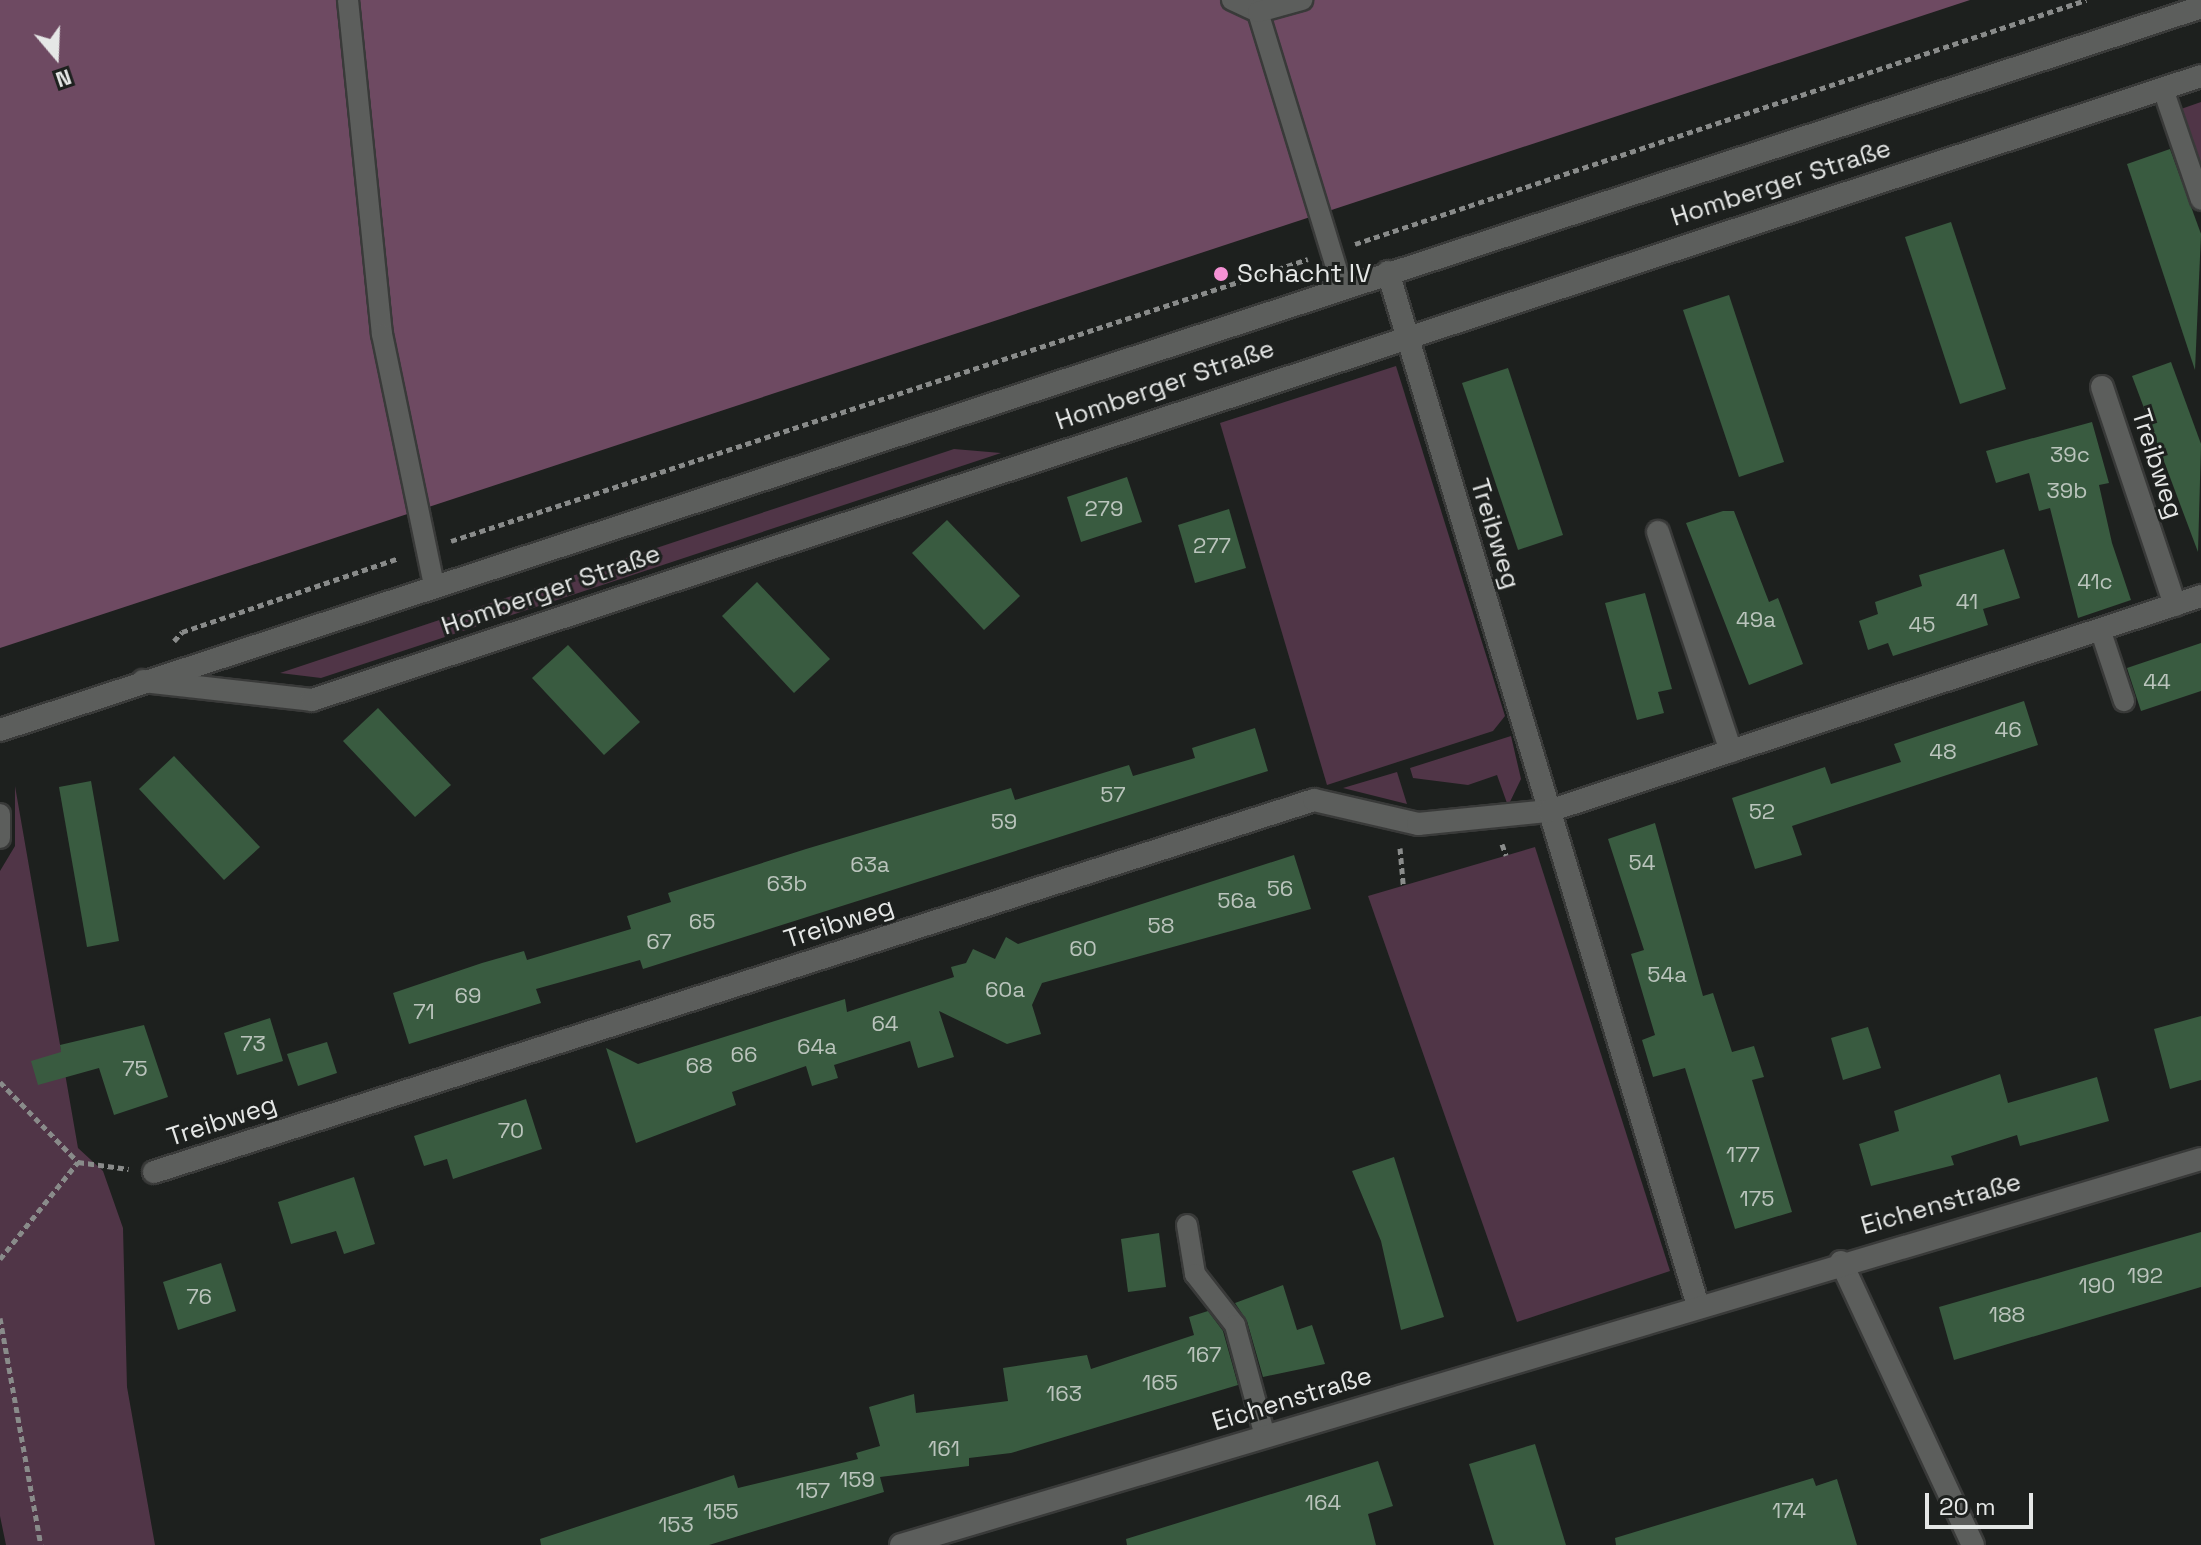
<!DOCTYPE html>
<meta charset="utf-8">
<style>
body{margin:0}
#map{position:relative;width:2201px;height:1545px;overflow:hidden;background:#1d201e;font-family:"Space Grotesk",sans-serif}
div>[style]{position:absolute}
.green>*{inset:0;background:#503547}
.forest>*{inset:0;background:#6e4a62}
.building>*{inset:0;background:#395b40}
.path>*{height:5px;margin-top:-2.5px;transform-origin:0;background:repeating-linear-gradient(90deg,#898b8a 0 6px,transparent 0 10px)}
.roads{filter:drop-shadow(2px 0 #393a39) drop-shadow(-2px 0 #393a39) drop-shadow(0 2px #393a39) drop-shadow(0 -2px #393a39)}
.service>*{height:20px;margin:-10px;padding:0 10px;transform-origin:10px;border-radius:10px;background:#5c5e5c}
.minor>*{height:22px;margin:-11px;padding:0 11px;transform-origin:11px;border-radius:11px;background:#5c5e5c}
.secondary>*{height:22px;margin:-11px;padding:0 11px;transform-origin:11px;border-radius:11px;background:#5c5e5c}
.dots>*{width:22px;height:22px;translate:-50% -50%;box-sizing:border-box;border:4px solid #1d201e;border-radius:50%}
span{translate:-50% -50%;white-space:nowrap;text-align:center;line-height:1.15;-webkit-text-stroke:6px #1d201e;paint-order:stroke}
.number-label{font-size:22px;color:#bac4bc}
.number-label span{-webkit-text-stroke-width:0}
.street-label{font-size:26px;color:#e5e7e6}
.poi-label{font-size:26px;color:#e5e7e6}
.left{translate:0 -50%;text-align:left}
.north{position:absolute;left:16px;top:16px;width:80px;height:80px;-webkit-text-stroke:6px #1d201e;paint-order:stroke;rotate:161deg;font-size:22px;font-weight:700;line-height:32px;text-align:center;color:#e5e7e6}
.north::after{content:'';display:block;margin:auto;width:28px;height:36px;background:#e5e7e6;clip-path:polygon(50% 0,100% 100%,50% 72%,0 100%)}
.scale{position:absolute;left:1925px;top:1493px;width:108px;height:36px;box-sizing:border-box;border:4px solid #e5e7e6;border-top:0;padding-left:10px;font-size:24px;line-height:28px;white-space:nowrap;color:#e5e7e6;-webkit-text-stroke:6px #1d201e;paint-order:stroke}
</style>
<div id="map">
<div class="green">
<i style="clip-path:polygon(2201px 102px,2201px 167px,2181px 109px)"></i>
<i style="clip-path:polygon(1396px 366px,1505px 716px,1493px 731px,1327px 785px,1220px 423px)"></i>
<i style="clip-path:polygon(954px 449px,1001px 453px,321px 678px,280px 673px)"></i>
<i style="clip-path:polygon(1511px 736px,1521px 779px,1508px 806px,1497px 775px,1468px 785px,1413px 778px,1410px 768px)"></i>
<i style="clip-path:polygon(1397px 772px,1407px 804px,1343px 788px)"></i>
<i style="clip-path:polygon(15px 786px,78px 1148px,103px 1171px,123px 1228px,127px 1387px,155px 1545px,6px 1545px,0 1516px,0 871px,15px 846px)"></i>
<i style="clip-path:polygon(1535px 847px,1670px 1271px,1517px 1322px,1368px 896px)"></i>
</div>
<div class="forest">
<i style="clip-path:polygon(0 0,1970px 0,0 648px)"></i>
</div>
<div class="building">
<i style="clip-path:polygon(2170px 149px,2201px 234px,2195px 370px,2127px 164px)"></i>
<i style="clip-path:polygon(1951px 222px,2006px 389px,1960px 404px,1905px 237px)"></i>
<i style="clip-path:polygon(1729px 295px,1784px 462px,1739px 477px,1683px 310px)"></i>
<i style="clip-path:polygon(2171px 362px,2201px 444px,2198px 552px,2132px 376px)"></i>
<i style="clip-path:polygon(1508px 368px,1563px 535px,1518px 550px,1462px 383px)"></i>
<i style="clip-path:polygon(2092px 422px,2109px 483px,2099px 485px,2112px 543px,2131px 600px,2078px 618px,2050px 508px,2039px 511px,2029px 473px,1996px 483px,1986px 451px)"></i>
<i style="clip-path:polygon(1127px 477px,1142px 522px,1081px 542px,1067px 497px)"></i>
<i style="clip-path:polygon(1229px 509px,1246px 568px,1195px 583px,1178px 525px)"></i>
<i style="clip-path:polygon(1723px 511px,1734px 511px,1769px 602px,1778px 598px,1803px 664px,1749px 685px,1686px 523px)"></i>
<i style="clip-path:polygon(947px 520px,1020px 596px,984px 630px,912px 553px)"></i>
<i style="clip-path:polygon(2004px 549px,2020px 598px,1983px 609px,1988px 625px,1893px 656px,1888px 643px,1868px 650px,1859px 621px,1878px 614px,1875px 602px,1922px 586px,1919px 575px)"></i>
<i style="clip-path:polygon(757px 582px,830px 659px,794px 693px,722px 616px)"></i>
<i style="clip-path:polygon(1645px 593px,1672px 689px,1658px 692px,1664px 713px,1637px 720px,1605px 603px)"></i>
<i style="clip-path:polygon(2201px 643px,2201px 691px,2141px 711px,2127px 668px)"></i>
<i style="clip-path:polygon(568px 645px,640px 722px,604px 755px,532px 678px)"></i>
<i style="clip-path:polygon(2024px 701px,2038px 745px,1792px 826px,1802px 855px,1755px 869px,1732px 798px,1825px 767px,1831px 784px,1901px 762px,1894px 744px)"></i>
<i style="clip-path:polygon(378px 708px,451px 785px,415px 817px,343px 741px)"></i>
<i style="clip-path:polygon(1255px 728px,1268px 771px,643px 969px,640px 960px,536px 989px,541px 1003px,409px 1044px,393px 993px,482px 963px,524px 951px,527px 960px,631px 929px,627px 916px,671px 902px,668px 893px,806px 849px,1011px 788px,1015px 800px,1129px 765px,1133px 776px,1195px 758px,1192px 748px)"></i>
<i style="clip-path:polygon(174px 756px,260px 847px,224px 880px,139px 789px)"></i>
<i style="clip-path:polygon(91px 781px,119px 941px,87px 947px,59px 787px)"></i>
<i style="clip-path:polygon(1655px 823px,1703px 996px,1713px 993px,1732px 1052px,1754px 1046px,1764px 1077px,1752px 1080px,1792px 1212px,1735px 1229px,1685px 1068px,1653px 1077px,1642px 1040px,1655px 1035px,1631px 954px,1644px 950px,1608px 839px)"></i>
<i style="clip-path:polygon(1294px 855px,1311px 909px,1042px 983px,1032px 1005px,1041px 1034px,1007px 1044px,939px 1011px,954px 1057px,918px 1068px,910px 1041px,834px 1065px,838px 1078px,812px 1086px,806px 1066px,732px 1092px,736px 1105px,636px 1143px,606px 1048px,638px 1064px,845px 999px,847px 1012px,954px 977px,951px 967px,966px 963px,973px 949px,995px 959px,1006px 937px,1018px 944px)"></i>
<i style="clip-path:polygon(2201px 1016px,2201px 1080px,2170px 1089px,2154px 1029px)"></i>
<i style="clip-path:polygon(270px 1018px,283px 1061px,237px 1075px,224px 1033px)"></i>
<i style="clip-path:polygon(144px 1025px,168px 1097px,114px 1115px,99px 1068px,38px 1085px,31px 1061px,61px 1052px,60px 1045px)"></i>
<i style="clip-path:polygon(1868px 1027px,1881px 1068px,1843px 1080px,1831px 1038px)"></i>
<i style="clip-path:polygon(327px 1042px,337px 1073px,298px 1086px,287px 1054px)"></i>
<i style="clip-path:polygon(2000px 1074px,2008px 1103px,2097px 1077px,2109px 1121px,2020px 1146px,2017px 1135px,1951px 1156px,1954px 1165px,1871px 1186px,1859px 1144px,1899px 1131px,1894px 1111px)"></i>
<i style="clip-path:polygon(526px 1099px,542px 1149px,453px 1179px,447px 1159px,424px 1166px,414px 1136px)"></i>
<i style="clip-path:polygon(1394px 1157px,1444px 1317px,1401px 1330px,1381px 1241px,1352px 1171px)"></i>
<i style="clip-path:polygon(354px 1177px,375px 1244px,344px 1254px,336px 1231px,291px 1244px,278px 1202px)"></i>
<i style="clip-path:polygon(2201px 1232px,2201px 1287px,1954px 1360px,1939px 1307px)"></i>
<i style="clip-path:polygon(1159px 1233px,1166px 1287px,1128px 1292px,1121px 1239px)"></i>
<i style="clip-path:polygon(221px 1263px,236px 1311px,178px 1330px,163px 1282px)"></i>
<i style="clip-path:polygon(1283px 1285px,1297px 1330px,1312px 1325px,1325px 1364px,1263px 1377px,1247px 1321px,1235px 1303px)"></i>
<i style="clip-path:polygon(1208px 1311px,1223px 1331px,1238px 1385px,1011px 1453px,969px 1458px,969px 1466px,880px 1477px,884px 1492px,709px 1545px,541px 1545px,540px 1539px,734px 1475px,738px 1488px,858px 1459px,856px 1453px,880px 1446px,869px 1407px,914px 1394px,916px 1413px,1008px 1401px,1003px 1368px,1087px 1355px,1091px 1369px,1194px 1335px,1189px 1317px)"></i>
<i style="clip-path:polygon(1535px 1444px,1566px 1545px,1494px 1545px,1469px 1464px)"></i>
<i style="clip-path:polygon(1378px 1461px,1393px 1506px,1368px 1514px,1376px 1545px,1127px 1545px,1126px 1539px)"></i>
<i style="clip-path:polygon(1813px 1478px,1816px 1486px,1837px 1479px,1857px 1545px,1616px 1545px,1615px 1538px)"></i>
</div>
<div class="path">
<i style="left:1355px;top:244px;width:771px;rotate:-18.46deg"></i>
<i style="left:451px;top:541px;width:902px;rotate:-18.21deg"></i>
<i style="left:174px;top:641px;width:12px;rotate:-48deg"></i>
<i style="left:182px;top:632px;width:229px;rotate:-18.8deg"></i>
<i style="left:1502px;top:844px;width:12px;rotate:70deg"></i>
<i style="left:1400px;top:848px;width:37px;rotate:85deg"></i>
<i style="left:0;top:1082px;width:112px;rotate:45.7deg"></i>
<i style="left:78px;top:1162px;width:51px;rotate:7.8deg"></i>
<i style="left:0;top:1259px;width:124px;rotate:-51.2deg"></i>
<i style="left:0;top:1318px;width:231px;rotate:79.8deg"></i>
</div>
<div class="roads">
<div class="service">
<i style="left:348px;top:0;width:336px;rotate:84.2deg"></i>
<i style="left:382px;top:334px;width:256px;rotate:78.3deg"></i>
<i style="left:1232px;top:0;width:29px;rotate:25deg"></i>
<i style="left:1258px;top:12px;width:288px;rotate:73deg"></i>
<i style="left:1266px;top:0;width:14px;rotate:124deg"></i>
<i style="left:1258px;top:12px;width:46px;rotate:-15.3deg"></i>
<i style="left:2163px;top:89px;width:117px;rotate:71.1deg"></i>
<i style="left:2100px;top:629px;width:76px;rotate:71.6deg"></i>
<i style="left:0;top:814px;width:24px;rotate:90deg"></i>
<i style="left:1187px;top:1225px;width:50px;rotate:80.7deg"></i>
<i style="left:1195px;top:1274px;width:65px;rotate:51.9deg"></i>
<i style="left:1235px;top:1325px;width:115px;rotate:74.9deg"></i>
</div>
<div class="minor">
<i style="left:1388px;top:272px;width:1079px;rotate:73.31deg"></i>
<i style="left:2102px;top:387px;width:230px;rotate:71.5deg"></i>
<i style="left:1658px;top:532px;width:231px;rotate:71.6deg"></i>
<i style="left:143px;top:681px;width:170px;rotate:6.4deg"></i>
<i style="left:312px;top:700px;width:1989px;rotate:-18.28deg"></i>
<i style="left:154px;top:1172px;width:1218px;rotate:-17.78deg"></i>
<i style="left:1314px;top:800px;width:107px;rotate:13deg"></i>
<i style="left:1418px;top:824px;width:132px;rotate:-5.7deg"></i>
<i style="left:1549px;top:811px;width:687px;rotate:-18.25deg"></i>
<i style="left:1841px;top:1262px;width:312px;rotate:65deg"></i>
<i style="left:901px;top:1545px;width:1356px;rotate:-16.54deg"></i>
</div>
<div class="secondary">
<i style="left:0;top:730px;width:2317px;rotate:-18.18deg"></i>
</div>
</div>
<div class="dots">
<i style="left:1221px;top:274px;background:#f491d4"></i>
</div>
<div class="number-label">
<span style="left:2070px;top:455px">39c</span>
<span style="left:2067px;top:491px">39b</span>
<span style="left:1104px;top:509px">279</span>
<span style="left:1212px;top:546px">277</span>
<span style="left:2095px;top:582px">41c</span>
<span style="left:1967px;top:602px">41</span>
<span style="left:1756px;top:620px">49a</span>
<span style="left:1922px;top:625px">45</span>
<span style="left:2157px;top:682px">44</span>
<span style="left:2008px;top:730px">46</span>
<span style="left:1943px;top:752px">48</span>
<span style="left:1113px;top:795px">57</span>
<span style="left:1762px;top:812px">52</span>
<span style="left:1004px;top:822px">59</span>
<span style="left:1642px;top:863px">54</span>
<span style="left:870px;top:865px">63a</span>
<span style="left:787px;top:884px">63b</span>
<span style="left:1280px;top:889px">56</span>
<span style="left:1237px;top:901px">56a</span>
<span style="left:702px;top:922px">65</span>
<span style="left:1161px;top:926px">58</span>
<span style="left:659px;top:942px">67</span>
<span style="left:1083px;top:949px">60</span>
<span style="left:1667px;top:975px">54a</span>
<span style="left:1005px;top:990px">60a</span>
<span style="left:468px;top:996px">69</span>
<span style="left:424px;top:1012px">71</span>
<span style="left:885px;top:1024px">64</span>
<span style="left:253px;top:1044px">73</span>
<span style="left:817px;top:1047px">64a</span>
<span style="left:744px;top:1055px">66</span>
<span style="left:699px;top:1066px">68</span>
<span style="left:135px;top:1069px">75</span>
<span style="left:511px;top:1131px">70</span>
<span style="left:1743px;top:1155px">177</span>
<span style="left:1757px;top:1199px">175</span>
<span style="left:2145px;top:1276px">192</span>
<span style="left:2097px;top:1286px">190</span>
<span style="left:199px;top:1297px">76</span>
<span style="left:2007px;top:1315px">188</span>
<span style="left:1204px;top:1355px">167</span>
<span style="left:1160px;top:1383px">165</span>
<span style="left:1064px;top:1394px">163</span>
<span style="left:944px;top:1449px">161</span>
<span style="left:857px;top:1480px">159</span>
<span style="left:813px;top:1491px">157</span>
<span style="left:1323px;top:1503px">164</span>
<span style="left:1789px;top:1511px">174</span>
<span style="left:721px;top:1512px">155</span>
<span style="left:676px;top:1525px">153</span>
</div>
<div class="street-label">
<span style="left:1781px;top:183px;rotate:-18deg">Homberger Straße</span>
<span style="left:1165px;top:385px;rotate:-19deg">Homberger Straße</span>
<span style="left:2157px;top:464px;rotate:72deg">Treibweg</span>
<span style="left:1495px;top:534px;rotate:73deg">Treibweg</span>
<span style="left:551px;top:590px;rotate:-19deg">Homberger Straße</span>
<span style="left:839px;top:923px;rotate:-18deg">Treibweg</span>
<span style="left:222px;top:1121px;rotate:-18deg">Treibweg</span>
<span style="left:1941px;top:1204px;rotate:-16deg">Eichenstraße</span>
<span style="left:1292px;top:1399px;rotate:-17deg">Eichenstraße</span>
</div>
<div class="poi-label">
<span class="left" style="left:1237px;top:274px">Schacht IV</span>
</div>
<div class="north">N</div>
<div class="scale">20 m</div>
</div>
